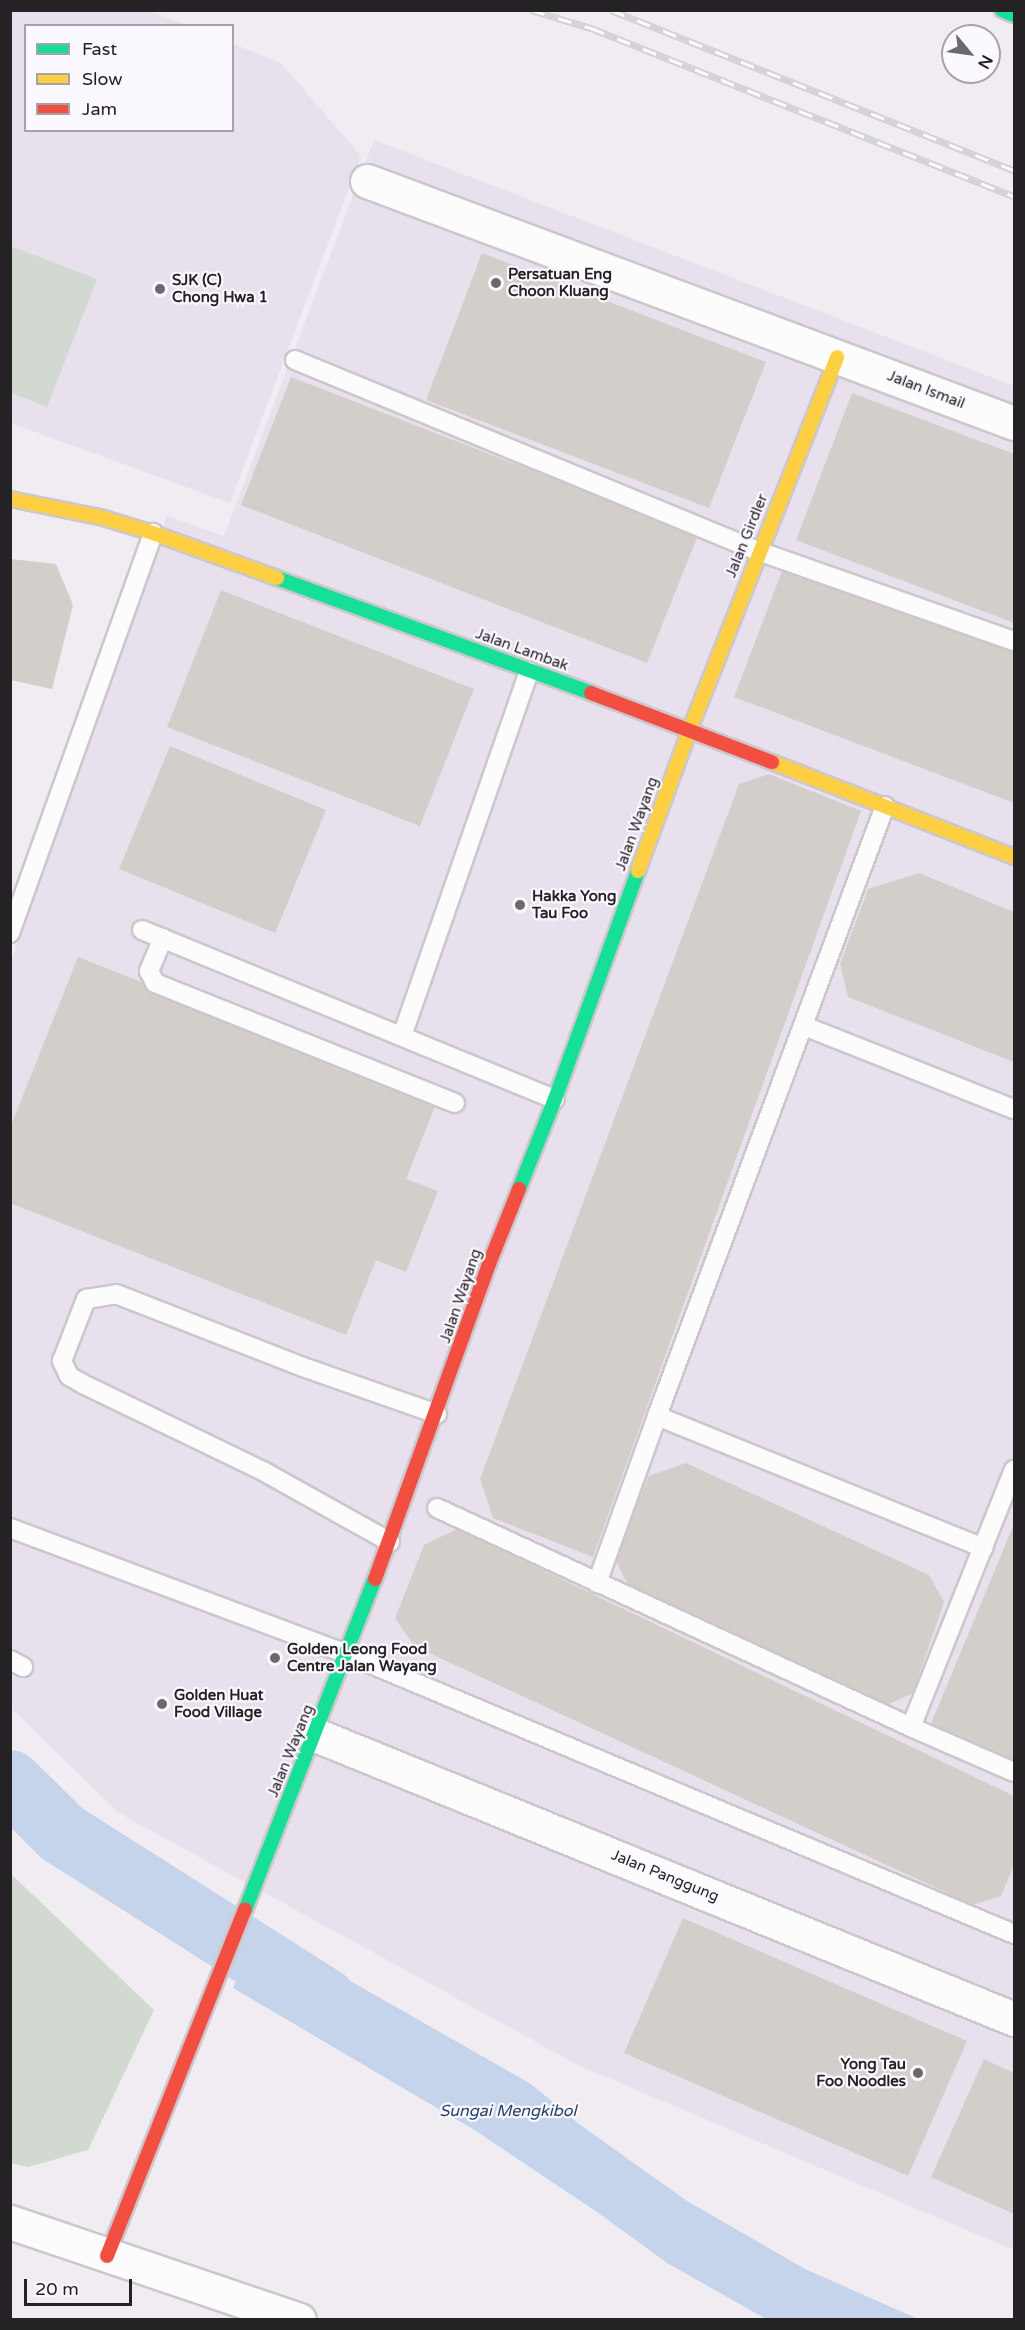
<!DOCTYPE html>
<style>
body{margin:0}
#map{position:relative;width:1025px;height:2330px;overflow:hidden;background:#f0ecf2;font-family:"Varela Round",sans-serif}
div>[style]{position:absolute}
.built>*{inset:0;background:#e8e0ec}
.green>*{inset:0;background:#d2d9d0}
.water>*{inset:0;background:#c5d4ea}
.river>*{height:64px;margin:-32px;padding:0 32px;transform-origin:32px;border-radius:32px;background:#c5d4ea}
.building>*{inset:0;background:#d4cecb}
.roads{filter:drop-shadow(2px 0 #cbc7cc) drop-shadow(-2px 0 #cbc7cc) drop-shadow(0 2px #cbc7cc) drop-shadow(0 -2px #cbc7cc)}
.lane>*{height:18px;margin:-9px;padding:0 9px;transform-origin:9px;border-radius:9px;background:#fdfcfd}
.street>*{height:33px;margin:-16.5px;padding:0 16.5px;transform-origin:16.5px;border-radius:16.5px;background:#fdfcfd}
.fast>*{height:14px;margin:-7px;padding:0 7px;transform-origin:7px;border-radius:7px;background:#16e098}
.slow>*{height:14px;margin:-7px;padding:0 7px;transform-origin:7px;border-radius:7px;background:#ffcf43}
.jam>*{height:14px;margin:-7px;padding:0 7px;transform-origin:7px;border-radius:7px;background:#f24e42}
.rail>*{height:7px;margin-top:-3.5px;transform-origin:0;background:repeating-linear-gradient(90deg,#fcf8ff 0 14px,#d3d2d3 0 28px);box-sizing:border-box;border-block:2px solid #d3d2d3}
.dots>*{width:16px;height:16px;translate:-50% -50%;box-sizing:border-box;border:3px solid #fcf8ff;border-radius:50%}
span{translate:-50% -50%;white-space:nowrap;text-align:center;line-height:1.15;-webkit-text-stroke:4.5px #fcf8ff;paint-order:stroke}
.poi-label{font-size:15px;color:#252226;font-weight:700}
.left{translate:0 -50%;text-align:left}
.right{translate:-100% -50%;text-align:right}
.street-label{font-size:15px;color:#252226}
.water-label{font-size:16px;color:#23426b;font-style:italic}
.frame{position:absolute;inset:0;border:12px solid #252226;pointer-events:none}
.legend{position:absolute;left:24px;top:24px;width:210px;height:108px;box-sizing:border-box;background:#fcf8ff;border:2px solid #a6a2a8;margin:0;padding:8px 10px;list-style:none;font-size:18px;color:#252226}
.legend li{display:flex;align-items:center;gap:12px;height:30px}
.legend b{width:30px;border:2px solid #a6a2a8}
.north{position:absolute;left:941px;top:24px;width:60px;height:60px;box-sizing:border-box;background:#fcf8ff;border:2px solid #a6a2a8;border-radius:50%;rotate:119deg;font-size:16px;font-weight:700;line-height:24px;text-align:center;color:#252226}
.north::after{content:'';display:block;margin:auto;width:21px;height:27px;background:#6c696d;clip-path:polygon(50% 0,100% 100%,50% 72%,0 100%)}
.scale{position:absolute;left:24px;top:2279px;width:108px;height:27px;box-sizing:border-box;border:3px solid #252226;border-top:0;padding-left:8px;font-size:18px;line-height:21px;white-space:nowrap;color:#252226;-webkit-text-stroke:4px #fcf8ff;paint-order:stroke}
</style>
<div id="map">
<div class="built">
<i style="clip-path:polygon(10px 11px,149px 11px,187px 25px,26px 26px,26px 130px,232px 130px,233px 44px,281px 63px,361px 156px,230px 503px,11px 423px)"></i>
<i style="clip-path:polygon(374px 140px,1014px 386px,1014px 2250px,580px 2066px,119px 1813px,11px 1708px,11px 962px,167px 516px,224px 536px)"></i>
</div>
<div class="green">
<i style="clip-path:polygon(10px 246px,97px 279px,47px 407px,11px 393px)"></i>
<i style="clip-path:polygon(10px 1873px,154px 2010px,88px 2150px,28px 2167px,11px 2163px)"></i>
</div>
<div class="water">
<i style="clip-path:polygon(261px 1930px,531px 2084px,579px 2124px,687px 2201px,805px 2269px,918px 2319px,766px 2319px,667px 2263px,600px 2214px,476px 2131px,233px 1988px)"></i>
</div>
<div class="river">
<i style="left:10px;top:1782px;width:74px;rotate:44.5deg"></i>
<i style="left:63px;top:1834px;width:310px;rotate:32.4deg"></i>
</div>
<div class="building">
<i style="clip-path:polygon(482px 253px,766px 362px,709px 508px,426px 400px)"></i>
<i style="clip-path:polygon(291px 377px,698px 535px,647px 663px,241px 505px)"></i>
<i style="clip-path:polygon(852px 393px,1014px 454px,1014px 623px,796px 540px)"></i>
<i style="clip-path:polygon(10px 559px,56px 564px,73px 605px,52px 689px,10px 680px)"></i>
<i style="clip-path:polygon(785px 563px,1014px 651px,1014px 803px,734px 697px)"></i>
<i style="clip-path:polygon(221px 590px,474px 689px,420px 826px,167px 727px)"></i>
<i style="clip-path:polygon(170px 746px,326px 810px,275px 933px,119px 869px)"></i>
<i style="clip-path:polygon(769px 774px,861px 811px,593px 1557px,493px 1518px,480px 1479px,739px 784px)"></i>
<i style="clip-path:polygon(919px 873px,1014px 912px,1014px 1062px,848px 997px,840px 964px,868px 889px)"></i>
<i style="clip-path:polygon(78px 957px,438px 1099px,406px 1179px,438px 1191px,406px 1272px,376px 1260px,346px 1335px,10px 1203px,10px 1128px)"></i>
<i style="clip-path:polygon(686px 1463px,929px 1575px,944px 1602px,913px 1693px,887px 1705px,630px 1589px,614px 1557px,649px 1476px)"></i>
<i style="clip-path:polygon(1014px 1524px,1014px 1769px,928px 1731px)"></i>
<i style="clip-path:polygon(457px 1529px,1014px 1796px,1014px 1865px,1001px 1896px,973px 1905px,414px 1646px,395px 1618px,424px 1545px)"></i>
<i style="clip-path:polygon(683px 1918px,967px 2041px,908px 2176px,624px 2053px)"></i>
<i style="clip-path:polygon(984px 2059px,1014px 2073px,1014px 2214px,931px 2177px)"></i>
</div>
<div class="roads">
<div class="lane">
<i style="left:295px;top:360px;width:501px;rotate:22.42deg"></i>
<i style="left:758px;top:551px;width:271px;rotate:19.4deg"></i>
<i style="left:142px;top:930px;width:446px;rotate:22.3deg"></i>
<i style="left:10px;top:933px;width:425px;rotate:-70.3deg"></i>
<i style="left:163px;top:938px;width:36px;rotate:113deg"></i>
<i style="left:149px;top:971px;width:13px;rotate:63deg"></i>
<i style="left:155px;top:983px;width:323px;rotate:21.8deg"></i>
<i style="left:804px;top:1026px;width:226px;rotate:21.6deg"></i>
<i style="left:402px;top:1036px;width:386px;rotate:-70.8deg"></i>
<i style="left:657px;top:1416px;width:352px;rotate:22deg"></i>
<i style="left:437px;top:1508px;width:522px;rotate:24.8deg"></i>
<i style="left:911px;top:1727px;width:112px;rotate:23.6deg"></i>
<i style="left:10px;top:1528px;width:360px;rotate:20.5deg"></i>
<i style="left:347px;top:1654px;width:723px;rotate:22.77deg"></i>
<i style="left:390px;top:1542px;width:143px;rotate:-150.8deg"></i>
<i style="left:265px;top:1472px;width:202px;rotate:-154.2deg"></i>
<i style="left:83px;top:1384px;width:16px;rotate:-150deg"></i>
<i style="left:69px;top:1376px;width:17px;rotate:-115deg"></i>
<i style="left:62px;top:1361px;width:66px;rotate:-68.8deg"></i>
<i style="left:86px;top:1299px;width:30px;rotate:-9deg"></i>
<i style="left:116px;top:1294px;width:201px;rotate:21.3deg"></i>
<i style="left:303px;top:1367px;width:142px;rotate:19.3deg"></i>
<i style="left:597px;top:1583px;width:177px;rotate:-70.2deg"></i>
<i style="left:657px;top:1416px;width:651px;rotate:-69.51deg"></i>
<i style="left:10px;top:1660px;width:15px;rotate:28deg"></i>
<i style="left:911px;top:1727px;width:277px;rotate:-68.2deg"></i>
</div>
<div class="street">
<i style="left:367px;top:181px;width:691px;rotate:20.51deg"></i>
<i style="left:316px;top:1735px;width:754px;rotate:22.14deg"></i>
<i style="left:10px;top:2222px;width:305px;rotate:18.7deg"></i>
</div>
<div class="fast">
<i style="left:1002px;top:10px;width:13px;rotate:23deg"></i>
<i style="left:277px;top:578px;width:334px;rotate:20.1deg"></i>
<i style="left:519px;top:1189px;width:97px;rotate:-68.2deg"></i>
<i style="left:555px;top:1099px;width:243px;rotate:-70deg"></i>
<i style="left:245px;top:1910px;width:356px;rotate:-68.6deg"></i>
</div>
<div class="slow">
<i style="left:10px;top:499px;width:92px;rotate:11.3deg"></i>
<i style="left:100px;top:517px;width:55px;rotate:16.8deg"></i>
<i style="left:153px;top:533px;width:132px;rotate:19.9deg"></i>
<i style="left:772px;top:762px;width:260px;rotate:21.4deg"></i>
<i style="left:638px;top:871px;width:151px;rotate:-69.9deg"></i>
<i style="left:690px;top:729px;width:400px;rotate:-68.4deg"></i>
</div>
<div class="jam">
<i style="left:591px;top:693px;width:194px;rotate:20.9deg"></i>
<i style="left:375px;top:1579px;width:335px;rotate:-70.1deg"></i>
<i style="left:489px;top:1264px;width:81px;rotate:-68.2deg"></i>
<i style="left:107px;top:2256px;width:373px;rotate:-68.3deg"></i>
</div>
</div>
<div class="rail">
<i style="left:531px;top:10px;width:63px;rotate:16.7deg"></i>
<i style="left:591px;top:28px;width:455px;rotate:21.7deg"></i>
<i style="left:611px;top:10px;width:434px;rotate:21.7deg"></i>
</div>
<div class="dots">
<i style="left:496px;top:283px;background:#6c696d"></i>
<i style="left:160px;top:289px;background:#6c696d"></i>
<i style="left:520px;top:905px;background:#6c696d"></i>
<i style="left:275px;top:1658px;background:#6c696d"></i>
<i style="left:162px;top:1704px;background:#6c696d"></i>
<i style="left:918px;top:2073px;background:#6c696d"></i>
</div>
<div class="poi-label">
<span class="left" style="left:508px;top:283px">Persatuan Eng<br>Choon Kluang</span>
<span class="left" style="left:172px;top:289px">SJK (C)<br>Chong Hwa 1</span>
<span class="left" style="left:532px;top:905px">Hakka Yong<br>Tau Foo</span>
<span class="left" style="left:287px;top:1658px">Golden Leong Food<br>Centre Jalan Wayang</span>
<span class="left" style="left:174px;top:1704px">Golden Huat<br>Food Village</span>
<span class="right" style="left:906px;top:2073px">Yong Tau<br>Foo Noodles</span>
</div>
<div class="street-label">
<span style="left:926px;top:390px;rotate:21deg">Jalan Ismail</span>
<span style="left:747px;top:536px;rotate:-68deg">Jalan Girdler</span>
<span style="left:522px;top:650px;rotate:20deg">Jalan Lambak</span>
<span style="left:637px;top:824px;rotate:-70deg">Jalan Wayang</span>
<span style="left:461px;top:1296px;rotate:-71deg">Jalan Wayang</span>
<span style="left:291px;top:1751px;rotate:-68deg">Jalan Wayang</span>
<span style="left:665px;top:1876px;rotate:22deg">Jalan Panggung</span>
</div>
<div class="water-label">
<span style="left:508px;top:2111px">Sungai Mengkibol</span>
</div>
<div class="frame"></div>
<ul class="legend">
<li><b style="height:8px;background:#16e098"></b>Fast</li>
<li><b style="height:8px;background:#ffcf43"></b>Slow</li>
<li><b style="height:8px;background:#f24e42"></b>Jam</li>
</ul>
<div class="north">N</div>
<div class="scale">20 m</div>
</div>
